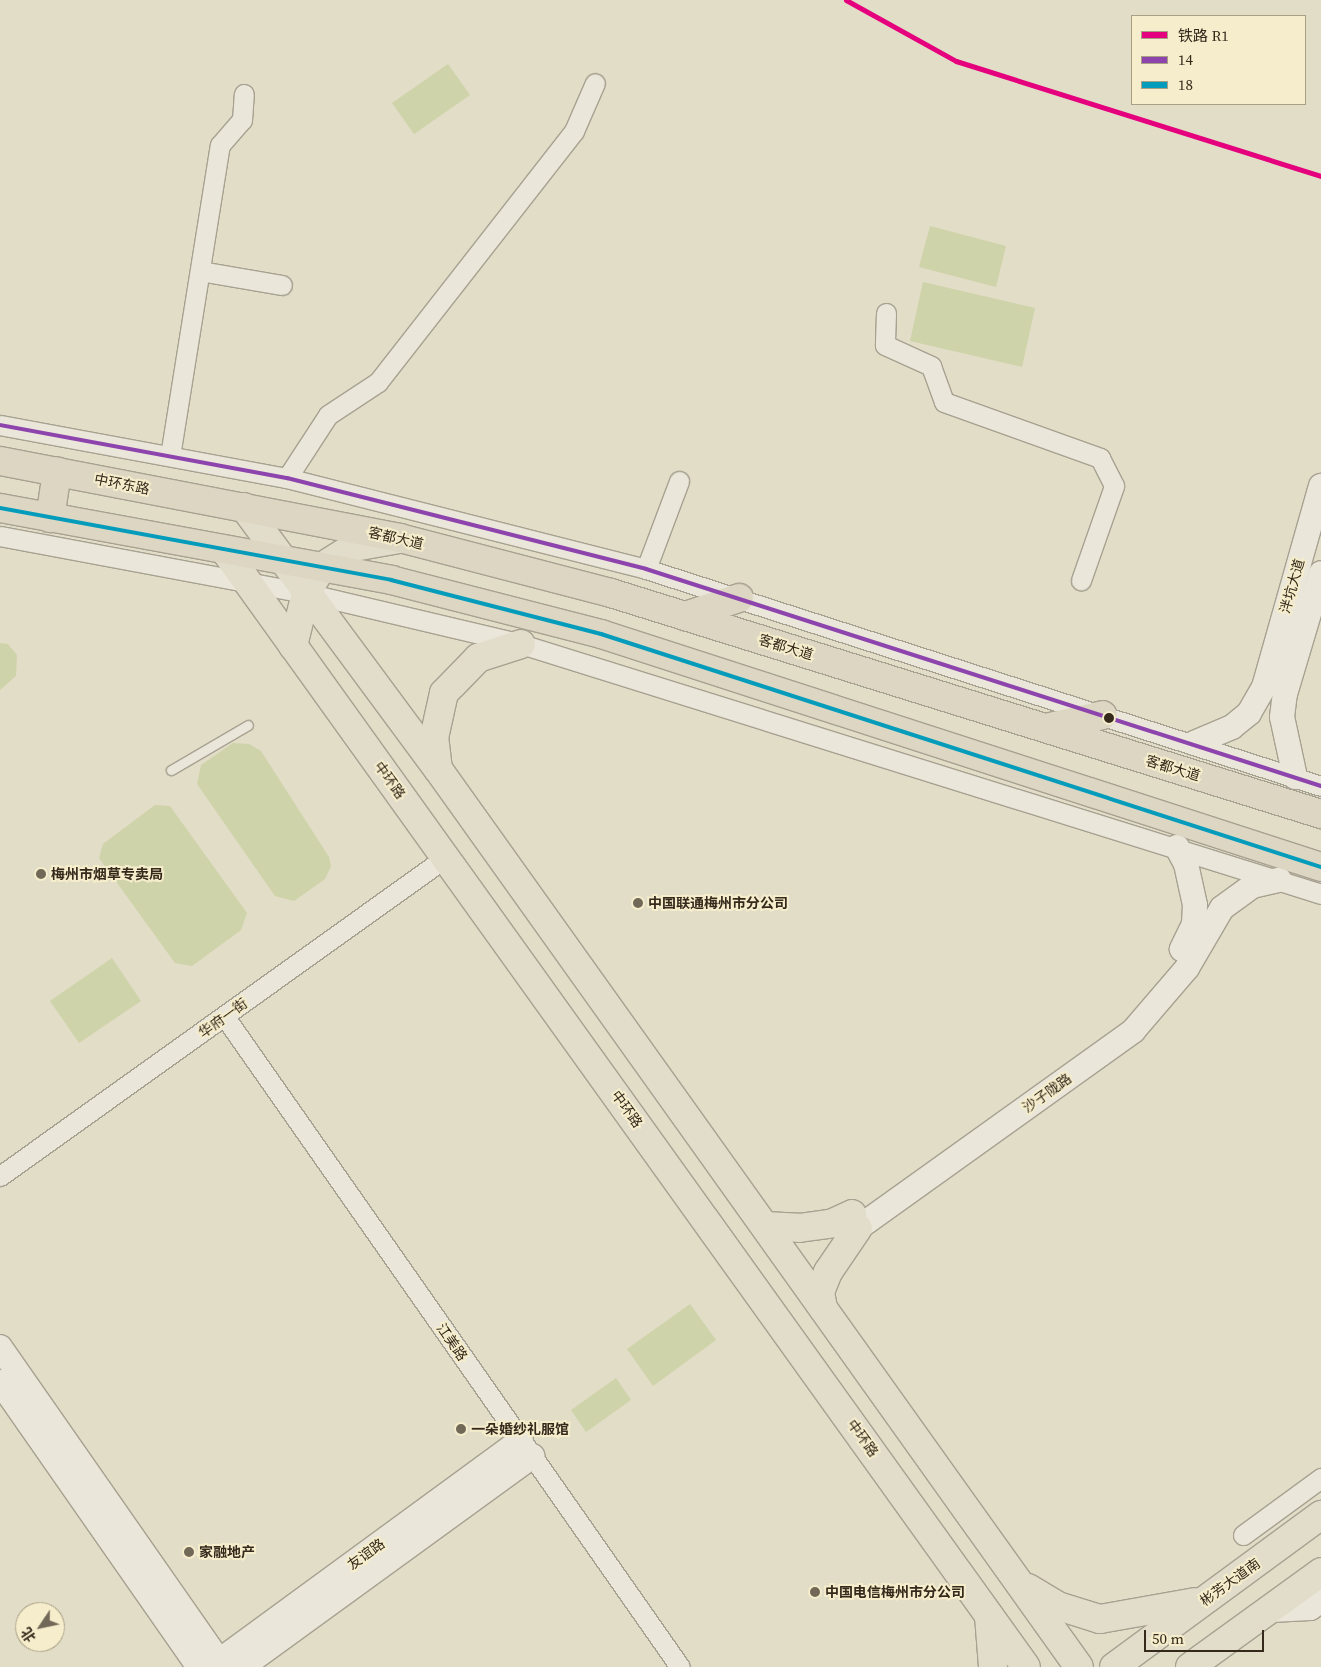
<!DOCTYPE html>
<meta charset="utf-8">
<style>
body{margin:0}
#map{position:relative;width:1321px;height:1667px;overflow:hidden;background:#e2ddc7;font-family:"Source Serif 4","Noto Sans SC",serif}
div>[style]{position:absolute}
.green>*{inset:0;background:#ced3a9}
.roads{filter:drop-shadow(1px 0 #a7a191) drop-shadow(-1px 0 #a7a191) drop-shadow(0 1px #a7a191) drop-shadow(0 -1px #a7a191)}
.service>*{height:9px;margin:-4.5px;padding:0 4.5px;transform-origin:4.5px;border-radius:4.5px;background:#eae7da}
.minor>*{height:19px;margin:-9.5px;padding:0 9.5px;transform-origin:9.5px;border-radius:9.5px;background:#eae7da}
.tertiary>*{height:24px;margin:-12px;padding:0 12px;transform-origin:12px;border-radius:12px;background:#eae7da}
.secondary>*{height:26px;margin:-13px;padding:0 13px;transform-origin:13px;border-radius:13px;background:#eae7da}
.primary>*{height:28px;margin:-14px;padding:0 14px;transform-origin:14px;border-radius:14px;background:#e2ddcb}
.trunk>*{height:28px;margin:-14px;padding:0 14px;transform-origin:14px;border-radius:14px;background:#dcd6c2}
.bus-1>*{height:4px;margin:-2px;padding:0 2px;transform-origin:2px;border-radius:2px;background:#8e44ad}
.bus-2>*{height:4px;margin:-2px;padding:0 2px;transform-origin:2px;border-radius:2px;background:#059cbc}
.rail-1>*{height:5px;margin:-2.5px;padding:0 2.5px;transform-origin:2.5px;border-radius:2.5px;background:#e5007d}
.dots>*{width:14px;height:14px;translate:-50% -50%;box-sizing:border-box;border:2px solid #f5edcb;border-radius:50%}
span{translate:-50% -50%;white-space:nowrap;text-align:center;line-height:1.15;-webkit-text-stroke:4px #f5edcb;paint-order:stroke}
.street-label{font-size:14px;color:#34291b}
.poi-label{font-size:14px;color:#34291b;font-weight:700}
.left{translate:0 -50%;text-align:left}
.legend{position:absolute;left:1131px;top:15px;width:175px;height:90px;box-sizing:border-box;background:#f5edcb;border:1px solid #a89f85;margin:0;padding:6px 9px;list-style:none;font-size:15px;color:#34291b}
.legend li{display:flex;align-items:center;gap:10px;height:25px}
.legend b{width:25px;border:1px solid #a89f85}
.north{position:absolute;left:15px;top:1602px;width:50px;height:50px;box-sizing:border-box;background:#f5edcb;border:1px solid #a89f85;border-radius:50%;rotate:236deg;font-size:14px;font-weight:700;line-height:20px;text-align:center;color:#34291b}
.north::after{content:'';display:block;margin:auto;width:18px;height:22px;background:#716857;clip-path:polygon(50% 0,100% 100%,50% 72%,0 100%)}
.scale{position:absolute;left:1144px;top:1630px;width:120px;height:22px;box-sizing:border-box;border:2px solid #34291b;border-top:0;padding-left:6px;font-size:15px;line-height:18px;white-space:nowrap;color:#34291b;-webkit-text-stroke:4px #f5edcb;paint-order:stroke}
</style>
<div id="map">
<div class="green">
<i style="clip-path:polygon(448px 64px,470px 95px,414px 134px,392px 103px)"></i>
<i style="clip-path:polygon(930px 226px,1006px 246px,996px 287px,919px 267px)"></i>
<i style="clip-path:polygon(923px 282px,1035px 308px,1022px 367px,910px 341px)"></i>
<i style="clip-path:polygon(0 643px,8px 644px,17px 655px,16px 676px,0 690px)"></i>
<i style="clip-path:polygon(233px 743px,249px 744px,261px 751px,329px 857px,331px 866px,325px 879px,294px 901px,275px 896px,197px 784px,201px 765px)"></i>
<i style="clip-path:polygon(155px 805px,170px 806px,247px 913px,241px 930px,192px 966px,175px 963px,99px 858px,103px 844px)"></i>
<i style="clip-path:polygon(112px 958px,141px 1001px,79px 1043px,50px 1001px)"></i>
<i style="clip-path:polygon(690px 1304px,716px 1340px,653px 1386px,627px 1349px)"></i>
<i style="clip-path:polygon(616px 1378px,631px 1400px,586px 1432px,571px 1410px)"></i>
</div>
<div class="roads">
<div class="service">
<i style="left:171px;top:770px;width:89px;rotate:-30.3deg"></i>
</div>
<div class="minor">
<i style="left:200px;top:271px;width:83px;rotate:9.7deg"></i>
<i style="left:886px;top:313px;width:32px;rotate:92deg"></i>
<i style="left:885px;top:345px;width:51px;rotate:24.5deg"></i>
<i style="left:931px;top:366px;width:38px;rotate:70deg"></i>
<i style="left:944px;top:402px;width:166px;rotate:19.7deg"></i>
<i style="left:1100px;top:458px;width:31px;rotate:63deg"></i>
<i style="left:1114px;top:486px;width:100px;rotate:109.3deg"></i>
<i style="left:0;top:425px;width:292px;rotate:10.5deg"></i>
<i style="left:287px;top:478px;width:370px;rotate:14.2deg"></i>
<i style="left:646px;top:569px;width:709px;rotate:17.82deg"></i>
<i style="left:170px;top:456px;width:315px;rotate:-80.9deg"></i>
<i style="left:220px;top:145px;width:33px;rotate:-49deg"></i>
<i style="left:242px;top:120px;width:26px;rotate:-86deg"></i>
<i style="left:287px;top:478px;width:75px;rotate:-56.9deg"></i>
<i style="left:328px;top:415px;width:60px;rotate:-33.4deg"></i>
<i style="left:378px;top:382px;width:318px;rotate:-52deg"></i>
<i style="left:574px;top:131px;width:52px;rotate:-66.4deg"></i>
<i style="left:0;top:536px;width:311px;rotate:10.6deg"></i>
<i style="left:306px;top:593px;width:221px;rotate:13.3deg"></i>
<i style="left:521px;top:644px;width:838px;rotate:17.35deg"></i>
<i style="left:646px;top:569px;width:94px;rotate:-69.4deg"></i>
<i style="left:225px;top:1017px;width:793px;rotate:55.01deg"></i>
<i style="left:0;top:1176px;width:548px;rotate:-35.57deg"></i>
<i style="left:1243px;top:1535px;width:97px;rotate:-36.2deg"></i>
</div>
<div class="tertiary">
<i style="left:1194px;top:743px;width:41px;rotate:-22.8deg"></i>
<i style="left:1232px;top:727px;width:22px;rotate:-39deg"></i>
<i style="left:1249px;top:713px;width:30px;rotate:-60deg"></i>
<i style="left:1264px;top:687px;width:209px;rotate:-74.2deg"></i>
<i style="left:1295px;top:777px;width:61px;rotate:-102.2deg"></i>
<i style="left:1282px;top:717px;width:23px;rotate:-83deg"></i>
<i style="left:1285px;top:694px;width:126px;rotate:-73.4deg"></i>
<i style="left:1177px;top:847px;width:19px;rotate:62deg"></i>
<i style="left:1186px;top:864px;width:42px;rotate:77.6deg"></i>
<i style="left:1195px;top:905px;width:19px;rotate:93deg"></i>
<i style="left:1194px;top:924px;width:28px;rotate:116deg"></i>
<i style="left:858px;top:1228px;width:338px;rotate:-35.6deg"></i>
<i style="left:1133px;top:1031px;width:83px;rotate:-49.4deg"></i>
<i style="left:1187px;top:968px;width:69px;rotate:-59.7deg"></i>
<i style="left:1222px;top:908px;width:37px;rotate:-36deg"></i>
<i style="left:1252px;top:886px;width:28px;rotate:-13deg"></i>
<i style="left:0;top:1347px;width:390px;rotate:55.1deg"></i>
<i style="left:0;top:1382px;width:348px;rotate:55.1deg"></i>
<i style="left:211px;top:1667px;width:384px;rotate:-36.2deg"></i>
<i style="left:242px;top:1667px;width:359px;rotate:-36deg"></i>
</div>
<div class="secondary">
<i style="left:1271px;top:1609px;width:39px;rotate:-3deg"></i>
<i style="left:1310px;top:1607px;width:14px;rotate:-36deg"></i>
</div>
<div class="primary">
<i style="left:244px;top:507px;width:326px;rotate:53.5deg"></i>
<i style="left:438px;top:769px;width:1103px;rotate:54.48deg"></i>
<i style="left:226px;top:552px;width:1372px;rotate:54.34deg"></i>
<i style="left:293px;top:646px;width:55px;rotate:-76.2deg"></i>
<i style="left:306px;top:593px;width:32px;rotate:-58deg"></i>
<i style="left:323px;top:566px;width:36px;rotate:-32deg"></i>
<i style="left:354px;top:547px;width:46px;rotate:-10.1deg"></i>
<i style="left:438px;top:769px;width:31px;rotate:-97deg"></i>
<i style="left:434px;top:738px;width:46px;rotate:-77.5deg"></i>
<i style="left:444px;top:693px;width:49px;rotate:-45.8deg"></i>
<i style="left:478px;top:658px;width:45px;rotate:-18deg"></i>
<i style="left:765px;top:1226px;width:34px;rotate:3deg"></i>
<i style="left:799px;top:1228px;width:34px;rotate:-8deg"></i>
<i style="left:833px;top:1223px;width:21px;rotate:-25deg"></i>
<i style="left:823px;top:1308px;width:16px;rotate:-101deg"></i>
<i style="left:820px;top:1292px;width:22px;rotate:-68deg"></i>
<i style="left:828px;top:1272px;width:53px;rotate:-55.7deg"></i>
<i style="left:1028px;top:1588px;width:35px;rotate:31deg"></i>
<i style="left:1058px;top:1606px;width:44px;rotate:17.2deg"></i>
<i style="left:1100px;top:1619px;width:97px;rotate:-10deg"></i>
<i style="left:989px;top:1616px;width:51px;rotate:85.5deg"></i>
<i style="left:1114px;top:1667px;width:257px;rotate:-36.3deg"></i>
<i style="left:1190px;top:1667px;width:162px;rotate:-35.9deg"></i>
</div>
<div class="trunk">
<i style="left:0;top:461px;width:407px;rotate:10.9deg"></i>
<i style="left:400px;top:538px;width:218px;rotate:14.6deg"></i>
<i style="left:611px;top:593px;width:744px;rotate:17.29deg"></i>
<i style="left:0;top:508px;width:398px;rotate:10.4deg"></i>
<i style="left:391px;top:580px;width:217px;rotate:14.4deg"></i>
<i style="left:601px;top:634px;width:757px;rotate:17.93deg"></i>
<i style="left:50px;top:518px;width:47px;rotate:-81.3deg"></i>
<i style="left:685px;top:616px;width:57px;rotate:-18.4deg"></i>
<i style="left:1046px;top:728px;width:58px;rotate:-12.8deg"></i>
</div>
</div>
<div class="bus-1">
<i style="left:0;top:425px;width:292px;rotate:10.5deg"></i>
<i style="left:287px;top:478px;width:370px;rotate:14.2deg"></i>
<i style="left:646px;top:569px;width:709px;rotate:17.82deg"></i>
</div>
<div class="bus-2">
<i style="left:0;top:508px;width:398px;rotate:10.4deg"></i>
<i style="left:391px;top:580px;width:217px;rotate:14.4deg"></i>
<i style="left:601px;top:634px;width:757px;rotate:17.93deg"></i>
</div>
<div class="rail-1">
<i style="left:846px;top:0;width:126px;rotate:29deg"></i>
<i style="left:956px;top:61px;width:383px;rotate:17.5deg"></i>
</div>
<div class="dots">
<i style="left:1109px;top:718px;background:#34291b"></i>
<i style="left:41px;top:874px;background:#716857"></i>
<i style="left:638px;top:903px;background:#716857"></i>
<i style="left:461px;top:1429px;background:#716857"></i>
<i style="left:189px;top:1552px;background:#716857"></i>
<i style="left:815px;top:1592px;background:#716857"></i>
</div>
<div class="street-label">
<span style="left:122px;top:484px;rotate:11deg">中环东路</span>
<span style="left:396px;top:538px;rotate:13deg">客都大道</span>
<span style="left:1292px;top:586px;rotate:-74deg">泮坑大道</span>
<span style="left:786px;top:647px;rotate:17deg">客都大道</span>
<span style="left:1173px;top:768px;rotate:17deg">客都大道</span>
<span style="left:390px;top:780px;rotate:54deg">中环路</span>
<span style="left:223px;top:1018px;rotate:-36deg">华府一街</span>
<span style="left:1047px;top:1093px;rotate:-36deg">沙子陇路</span>
<span style="left:627px;top:1109px;rotate:54deg">中环路</span>
<span style="left:452px;top:1342px;rotate:55deg">江美路</span>
<span style="left:863px;top:1438px;rotate:54deg">中环路</span>
<span style="left:366px;top:1554px;rotate:-36deg">友谊路</span>
<span style="left:1230px;top:1582px;rotate:-36deg">彬芳大道南</span>
</div>
<div class="poi-label">
<span class="left" style="left:51px;top:874px">梅州市烟草专卖局</span>
<span class="left" style="left:648px;top:903px">中国联通梅州市分公司</span>
<span class="left" style="left:471px;top:1429px">一朵婚纱礼服馆</span>
<span class="left" style="left:199px;top:1552px">家融地产</span>
<span class="left" style="left:825px;top:1592px">中国电信梅州市分公司</span>
</div>
<ul class="legend">
<li><b style="height:6px;background:#e5007d"></b>铁路 R1</li>
<li><b style="height:6px;background:#8e44ad"></b>14</li>
<li><b style="height:6px;background:#059cbc"></b>18</li>
</ul>
<div class="north">北</div>
<div class="scale">50 m</div>
</div>
